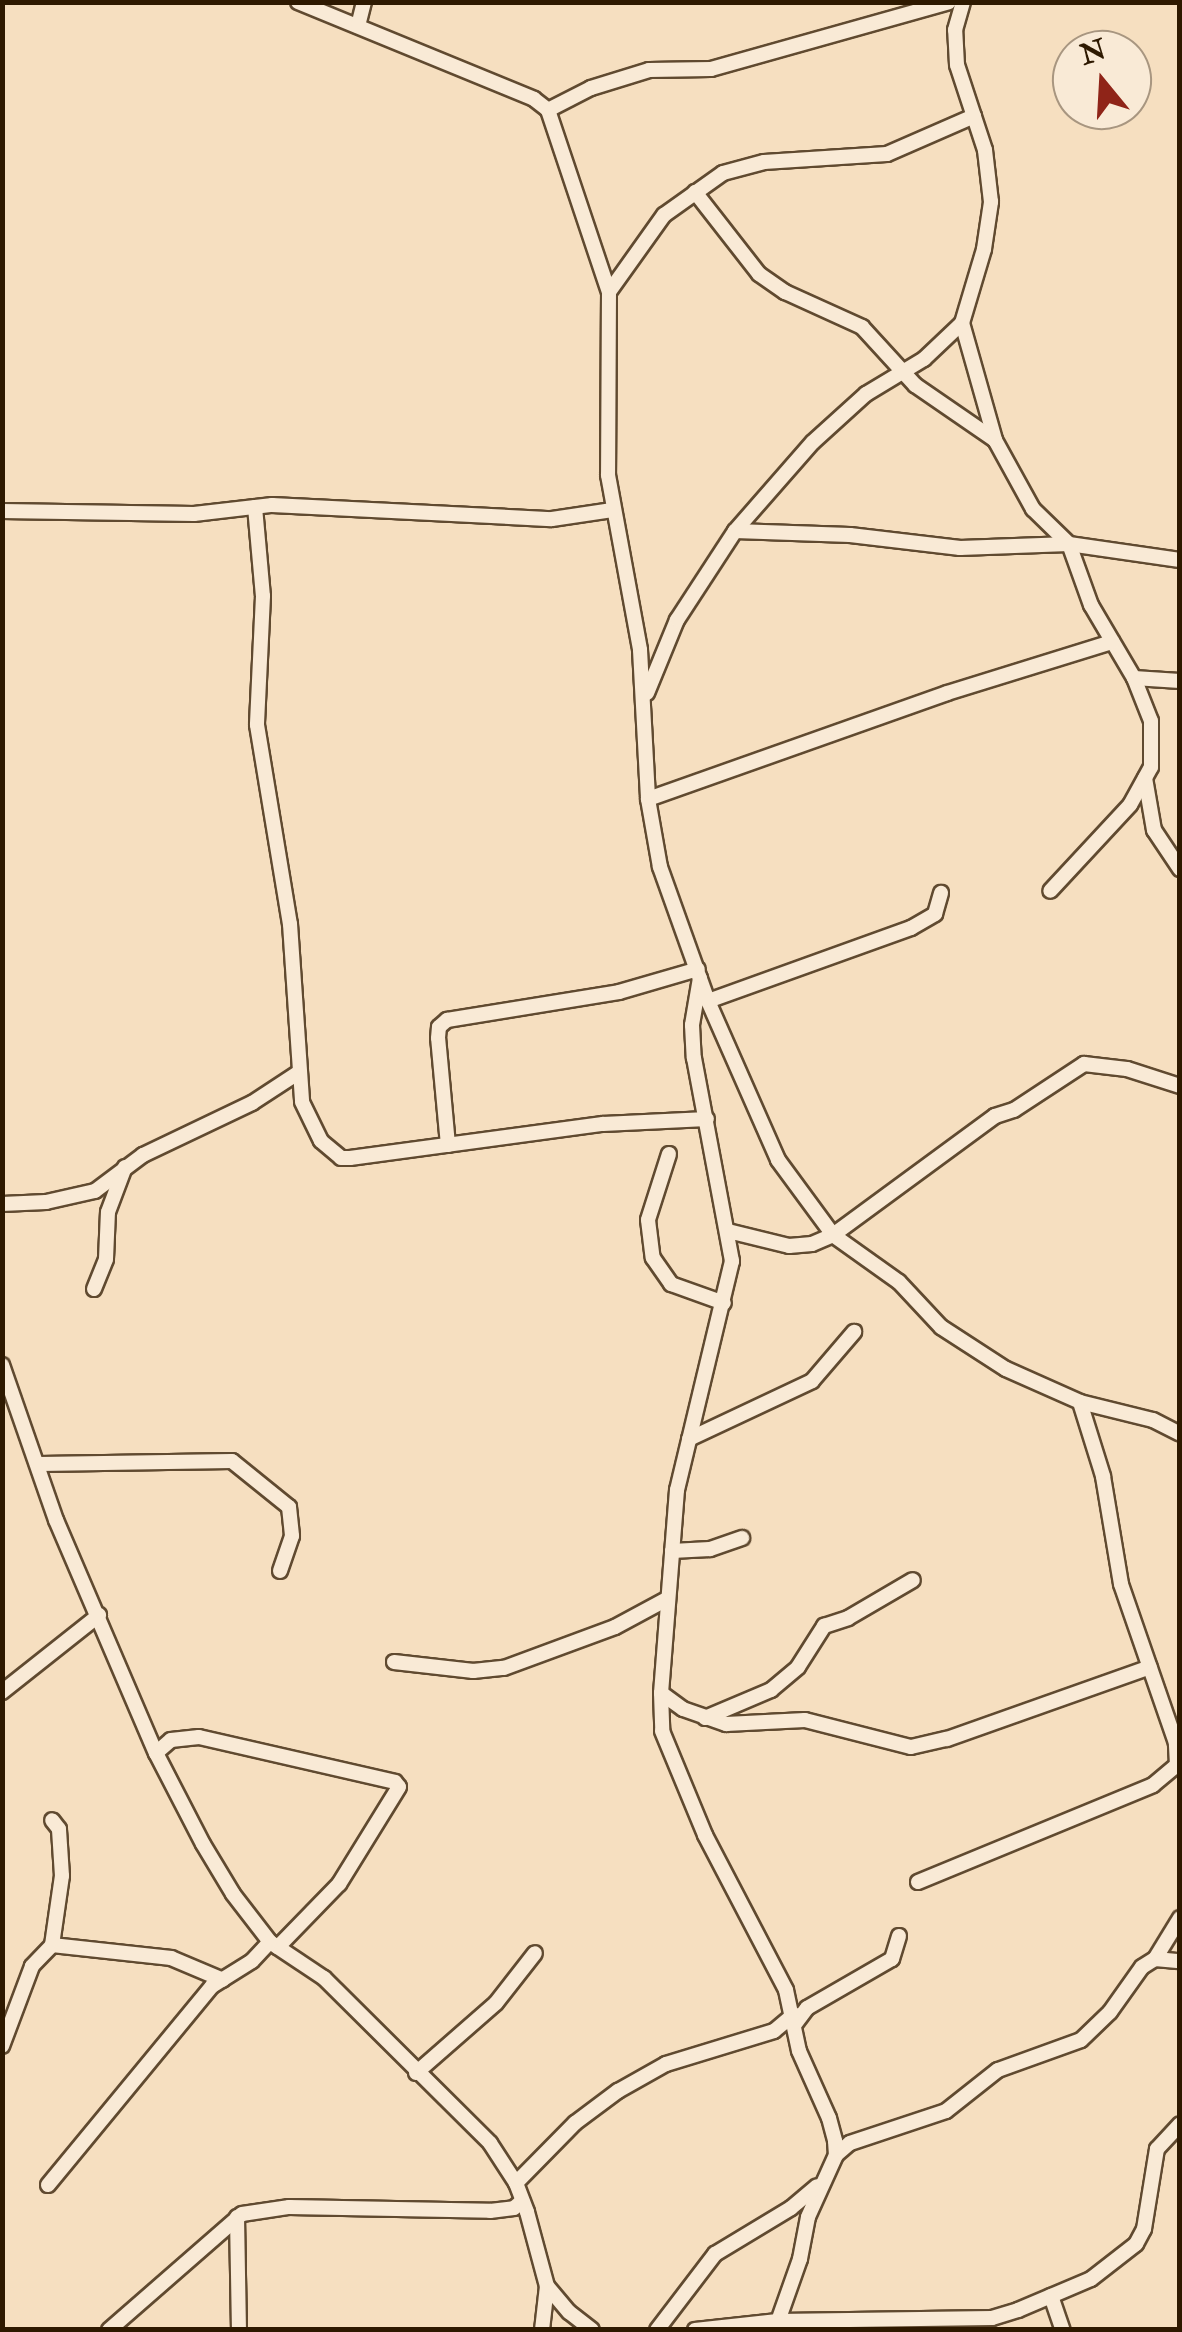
<!DOCTYPE html>
<style>
body{margin:0}
#map{position:relative;width:1182px;height:2332px;overflow:hidden;background:#f6dfc0;font-family:"IM FELL Double Pica",serif}
div>[style]{position:absolute}
.roads{filter:drop-shadow(2px 0 #604a30) drop-shadow(-2px 0 #604a30) drop-shadow(0 2px #604a30) drop-shadow(0 -2px #604a30)}
.street>*{height:14px;margin:-7px;padding:0 7px;transform-origin:7px;border-radius:7px;background:#f9ead6}
span{translate:-50% -50%;white-space:nowrap;text-align:center;line-height:1.15;-webkit-text-stroke:8px #f9ead6;paint-order:stroke}
.frame{position:absolute;inset:0;border:5px solid #2e1900;pointer-events:none}
.north{position:absolute;left:1052px;top:30px;width:100px;height:100px;box-sizing:border-box;background:#f9ead6;border:2px solid #a89680;border-radius:50%;rotate:342deg;font-size:28px;font-weight:700;line-height:40px;text-align:center;color:#2e1900}
.north::after{content:'';display:block;margin:auto;width:35px;height:45px;background:#8f2418;clip-path:polygon(50% 0,100% 100%,50% 72%,0 100%)}
</style>
<div id="map">
<div class="roads">
<div class="street">
<i style="left:298px;top:2px;width:255px;rotate:22.3deg"></i>
<i style="left:534px;top:99px;width:18px;rotate:38deg"></i>
<i style="left:548px;top:110px;width:192px;rotate:71.5deg"></i>
<i style="left:609px;top:292px;width:183px;rotate:90.3deg"></i>
<i style="left:608px;top:475px;width:178px;rotate:79.6deg"></i>
<i style="left:640px;top:650px;width:149px;rotate:86.9deg"></i>
<i style="left:648px;top:799px;width:69px;rotate:80deg"></i>
<i style="left:660px;top:867px;width:142px;rotate:70.3deg"></i>
<i style="left:708px;top:1001px;width:174px;rotate:66.2deg"></i>
<i style="left:778px;top:1160px;width:93px;rotate:53.7deg"></i>
<i style="left:833px;top:1235px;width:81px;rotate:35.5deg"></i>
<i style="left:899px;top:1282px;width:62px;rotate:47deg"></i>
<i style="left:941px;top:1327px;width:77px;rotate:32.9deg"></i>
<i style="left:1006px;top:1369px;width:81px;rotate:24deg"></i>
<i style="left:1080px;top:1402px;width:75px;rotate:13.9deg"></i>
<i style="left:1153px;top:1420px;width:30px;rotate:27deg"></i>
<i style="left:358px;top:26px;width:25px;rotate:-76deg"></i>
<i style="left:548px;top:110px;width:48px;rotate:-27.1deg"></i>
<i style="left:591px;top:88px;width:61px;rotate:-17.2deg"></i>
<i style="left:649px;top:70px;width:62px;rotate:-0.9deg"></i>
<i style="left:711px;top:69px;width:247px;rotate:-15.7deg"></i>
<i style="left:695px;top:192px;width:104px;rotate:52deg"></i>
<i style="left:759px;top:274px;width:32px;rotate:35deg"></i>
<i style="left:785px;top:292px;width:85px;rotate:24.4deg"></i>
<i style="left:862px;top:327px;width:79px;rotate:47.6deg"></i>
<i style="left:915px;top:385px;width:97px;rotate:34.5deg"></i>
<i style="left:609px;top:292px;width:95px;rotate:-54.5deg"></i>
<i style="left:664px;top:215px;width:72px;rotate:-35.4deg"></i>
<i style="left:723px;top:173px;width:42px;rotate:-15deg"></i>
<i style="left:764px;top:162px;width:123px;rotate:-3.7deg"></i>
<i style="left:887px;top:154px;width:95px;rotate:-23.6deg"></i>
<i style="left:962px;top:323px;width:122px;rotate:74.2deg"></i>
<i style="left:995px;top:440px;width:79px;rotate:61.2deg"></i>
<i style="left:1033px;top:509px;width:50px;rotate:44.2deg"></i>
<i style="left:1069px;top:544px;width:65px;rotate:70.2deg"></i>
<i style="left:1091px;top:605px;width:85px;rotate:59.5deg"></i>
<i style="left:1134px;top:678px;width:46px;rotate:68.4deg"></i>
<i style="left:1151px;top:721px;width:46px;rotate:90deg"></i>
<i style="left:1151px;top:767px;width:43px;rotate:118.9deg"></i>
<i style="left:1130px;top:805px;width:117px;rotate:132.9deg"></i>
<i style="left:255px;top:507px;width:89px;rotate:84.9deg"></i>
<i style="left:263px;top:596px;width:129px;rotate:92.7deg"></i>
<i style="left:257px;top:725px;width:202px;rotate:80.6deg"></i>
<i style="left:290px;top:924px;width:178px;rotate:86.1deg"></i>
<i style="left:302px;top:1102px;width:43px;rotate:64deg"></i>
<i style="left:321px;top:1141px;width:26px;rotate:40deg"></i>
<i style="left:341px;top:1158px;width:9px"></i>
<i style="left:350px;top:1158px;width:255px;rotate:-7.7deg"></i>
<i style="left:603px;top:1124px;width:104px;rotate:-2.8deg"></i>
<i style="left:2px;top:511px;width:192px;rotate:0.9deg"></i>
<i style="left:194px;top:514px;width:79px;rotate:-6.6deg"></i>
<i style="left:272px;top:505px;width:280px;rotate:2.9deg"></i>
<i style="left:552px;top:519px;width:61px;rotate:-8.5deg"></i>
<i style="left:735px;top:531px;width:115px;rotate:2deg"></i>
<i style="left:850px;top:535px;width:111px;rotate:6.7deg"></i>
<i style="left:960px;top:548px;width:109px;rotate:-2.1deg"></i>
<i style="left:1069px;top:544px;width:112px;rotate:8.2deg"></i>
<i style="left:1134px;top:678px;width:46px;rotate:3.7deg"></i>
<i style="left:647px;top:693px;width:79px;rotate:-67.7deg"></i>
<i style="left:677px;top:620px;width:106px;rotate:-56.9deg"></i>
<i style="left:735px;top:531px;width:118px;rotate:-48.8deg"></i>
<i style="left:813px;top:442px;width:72px;rotate:-42.2deg"></i>
<i style="left:866px;top:394px;width:68px;rotate:-31.1deg"></i>
<i style="left:924px;top:359px;width:52px;rotate:-43.5deg"></i>
<i style="left:962px;top:323px;width:77px;rotate:-73.4deg"></i>
<i style="left:984px;top:249px;width:48px;rotate:-81.5deg"></i>
<i style="left:991px;top:202px;width:52px;rotate:-96.6deg"></i>
<i style="left:985px;top:150px;width:89px;rotate:-108.2deg"></i>
<i style="left:957px;top:65px;width:35px;rotate:-93deg"></i>
<i style="left:955px;top:30px;width:29px;rotate:-74deg"></i>
<i style="left:1145px;top:778px;width:53px;rotate:80.2deg"></i>
<i style="left:1154px;top:830px;width:47px;rotate:56.3deg"></i>
<i style="left:648px;top:799px;width:317px;rotate:-19.5deg"></i>
<i style="left:947px;top:693px;width:173px;rotate:-17.2deg"></i>
<i style="left:700px;top:978px;width:48px;rotate:99.7deg"></i>
<i style="left:692px;top:1025px;width:33px;rotate:87deg"></i>
<i style="left:694px;top:1058px;width:207px;rotate:79.4deg"></i>
<i style="left:732px;top:1261px;width:236px;rotate:103.5deg"></i>
<i style="left:677px;top:1490px;width:204px;rotate:94.5deg"></i>
<i style="left:661px;top:1693px;width:38px;rotate:88deg"></i>
<i style="left:662px;top:1731px;width:113px;rotate:67.5deg"></i>
<i style="left:705px;top:1835px;width:175px;rotate:62.4deg"></i>
<i style="left:786px;top:1990px;width:62px;rotate:78deg"></i>
<i style="left:799px;top:2051px;width:73px;rotate:65.9deg"></i>
<i style="left:829px;top:2118px;width:24px;rotate:75deg"></i>
<i style="left:835px;top:2141px;width:14px;rotate:86deg"></i>
<i style="left:836px;top:2155px;width:68px;rotate:114.3deg"></i>
<i style="left:808px;top:2217px;width:43px;rotate:100.8deg"></i>
<i style="left:800px;top:2259px;width:66px;rotate:109.5deg"></i>
<i style="left:708px;top:1001px;width:216px;rotate:-19.8deg"></i>
<i style="left:911px;top:928px;width:28px;rotate:-30deg"></i>
<i style="left:935px;top:914px;width:22px;rotate:-74deg"></i>
<i style="left:448px;top:1145px;width:107px;rotate:-95.3deg"></i>
<i style="left:438px;top:1038px;width:11px;rotate:-85deg"></i>
<i style="left:439px;top:1027px;width:11px;rotate:-41deg"></i>
<i style="left:447px;top:1020px;width:174px;rotate:-9.2deg"></i>
<i style="left:619px;top:992px;width:82px;rotate:-16.2deg"></i>
<i style="left:669px;top:1154px;width:69px;rotate:107.7deg"></i>
<i style="left:648px;top:1220px;width:38px;rotate:83deg"></i>
<i style="left:653px;top:1258px;width:32px;rotate:55deg"></i>
<i style="left:671px;top:1284px;width:56px;rotate:19.7deg"></i>
<i style="left:2px;top:1204px;width:44px;rotate:-2.6deg"></i>
<i style="left:46px;top:1202px;width:50px;rotate:-12.7deg"></i>
<i style="left:95px;top:1191px;width:60px;rotate:-36.9deg"></i>
<i style="left:143px;top:1155px;width:121px;rotate:-25.5deg"></i>
<i style="left:252px;top:1103px;width:55px;rotate:-33.1deg"></i>
<i style="left:728px;top:1231px;width:63px;rotate:13.8deg"></i>
<i style="left:789px;top:1246px;width:23px;rotate:-5deg"></i>
<i style="left:812px;top:1244px;width:23px;rotate:-23deg"></i>
<i style="left:833px;top:1235px;width:201px;rotate:-36.3deg"></i>
<i style="left:995px;top:1116px;width:20px;rotate:-18deg"></i>
<i style="left:1014px;top:1110px;width:84px;rotate:-33.3deg"></i>
<i style="left:1084px;top:1064px;width:43px;rotate:6.6deg"></i>
<i style="left:1127px;top:1069px;width:56px;rotate:17.8deg"></i>
<i style="left:94px;top:1289px;width:32px;rotate:-68deg"></i>
<i style="left:106px;top:1259px;width:47px;rotate:-87.6deg"></i>
<i style="left:108px;top:1212px;width:48px;rotate:-69.3deg"></i>
<i style="left:2px;top:1365px;width:164px;rotate:70.8deg"></i>
<i style="left:56px;top:1520px;width:254px;rotate:66.8deg"></i>
<i style="left:156px;top:1753px;width:102px;rotate:62.7deg"></i>
<i style="left:203px;top:1844px;width:58px;rotate:59deg"></i>
<i style="left:233px;top:1894px;width:61px;rotate:52.4deg"></i>
<i style="left:270px;top:1942px;width:65px;rotate:33.7deg"></i>
<i style="left:324px;top:1978px;width:234px;rotate:44.8deg"></i>
<i style="left:490px;top:2143px;width:48px;rotate:57deg"></i>
<i style="left:516px;top:2183px;width:31px;rotate:69deg"></i>
<i style="left:527px;top:2212px;width:77px;rotate:74.9deg"></i>
<i style="left:547px;top:2286px;width:44px;rotate:96.5deg"></i>
<i style="left:689px;top:1439px;width:136px;rotate:-25.2deg"></i>
<i style="left:812px;top:1381px;width:65px;rotate:-49.4deg"></i>
<i style="left:40px;top:1464px;width:192px;rotate:-0.9deg"></i>
<i style="left:232px;top:1461px;width:73px;rotate:38.9deg"></i>
<i style="left:289px;top:1507px;width:29px;rotate:84deg"></i>
<i style="left:292px;top:1536px;width:37px;rotate:109deg"></i>
<i style="left:672px;top:1551px;width:38px;rotate:-3deg"></i>
<i style="left:710px;top:1549px;width:34px;rotate:-19deg"></i>
<i style="left:394px;top:1662px;width:80px;rotate:6.5deg"></i>
<i style="left:473px;top:1671px;width:31px;rotate:-6deg"></i>
<i style="left:504px;top:1668px;width:118px;rotate:-20.3deg"></i>
<i style="left:615px;top:1627px;width:59px;rotate:-28.3deg"></i>
<i style="left:2px;top:1692px;width:124px;rotate:-38.4deg"></i>
<i style="left:661px;top:1693px;width:27px;rotate:36deg"></i>
<i style="left:683px;top:1709px;width:46px;rotate:19.2deg"></i>
<i style="left:726px;top:1724px;width:79px;rotate:-2.9deg"></i>
<i style="left:805px;top:1720px;width:109px;rotate:14.3deg"></i>
<i style="left:911px;top:1747px;width:37px;rotate:-13deg"></i>
<i style="left:947px;top:1739px;width:215px;rotate:-19.5deg"></i>
<i style="left:705px;top:1718px;width:72px;rotate:-23deg"></i>
<i style="left:771px;top:1690px;width:35px;rotate:-40deg"></i>
<i style="left:798px;top:1667px;width:49px;rotate:-57.6deg"></i>
<i style="left:824px;top:1626px;width:25px;rotate:-18deg"></i>
<i style="left:848px;top:1618px;width:75px;rotate:-30.3deg"></i>
<i style="left:156px;top:1753px;width:20px;rotate:-41deg"></i>
<i style="left:171px;top:1740px;width:28px;rotate:-6deg"></i>
<i style="left:199px;top:1737px;width:201px;rotate:12.9deg"></i>
<i style="left:395px;top:1782px;width:6px;rotate:51deg"></i>
<i style="left:399px;top:1787px;width:114px;rotate:121.7deg"></i>
<i style="left:339px;top:1884px;width:88px;rotate:134.1deg"></i>
<i style="left:918px;top:1882px;width:254px;rotate:-22.4deg"></i>
<i style="left:1153px;top:1785px;width:31px;rotate:-40deg"></i>
<i style="left:1177px;top:1765px;width:22px;rotate:-93deg"></i>
<i style="left:1176px;top:1743px;width:168px;rotate:-109.1deg"></i>
<i style="left:1121px;top:1584px;width:109px;rotate:-99.5deg"></i>
<i style="left:1103px;top:1476px;width:77px;rotate:-107.3deg"></i>
<i style="left:52px;top:1945px;width:70px;rotate:-81.8deg"></i>
<i style="left:62px;top:1876px;width:47px;rotate:-93.7deg"></i>
<i style="left:59px;top:1829px;width:11px;rotate:-128deg"></i>
<i style="left:1155px;top:1959px;width:48px;rotate:-58.6deg"></i>
<i style="left:795px;top:2024px;width:20px;rotate:-53deg"></i>
<i style="left:807px;top:2008px;width:98px;rotate:-30deg"></i>
<i style="left:892px;top:1959px;width:24px;rotate:-73deg"></i>
<i style="left:2px;top:2046px;width:85px;rotate:-69.4deg"></i>
<i style="left:32px;top:1966px;width:29px;rotate:-46deg"></i>
<i style="left:52px;top:1945px;width:120px;rotate:6.2deg"></i>
<i style="left:171px;top:1958px;width:56px;rotate:22.9deg"></i>
<i style="left:416px;top:2073px;width:106px;rotate:-41.2deg"></i>
<i style="left:496px;top:2003px;width:63px;rotate:-52deg"></i>
<i style="left:836px;top:2155px;width:18px;rotate:-41deg"></i>
<i style="left:850px;top:2143px;width:101px;rotate:-18.4deg"></i>
<i style="left:946px;top:2111px;width:66px;rotate:-38.3deg"></i>
<i style="left:998px;top:2070px;width:88px;rotate:-19.9deg"></i>
<i style="left:1081px;top:2040px;width:40px;rotate:-44deg"></i>
<i style="left:1110px;top:2012px;width:55px;rotate:-54.6deg"></i>
<i style="left:1142px;top:1967px;width:15px;rotate:-32deg"></i>
<i style="left:1155px;top:1959px;width:25px;rotate:5deg"></i>
<i style="left:516px;top:2183px;width:84px;rotate:-45.5deg"></i>
<i style="left:575px;top:2123px;width:54px;rotate:-36.7deg"></i>
<i style="left:618px;top:2091px;width:55px;rotate:-29.4deg"></i>
<i style="left:666px;top:2064px;width:113px;rotate:-17deg"></i>
<i style="left:774px;top:2031px;width:26px;rotate:-40deg"></i>
<i style="left:48px;top:2185px;width:258px;rotate:-50.5deg"></i>
<i style="left:212px;top:1986px;width:47px;rotate:-32deg"></i>
<i style="left:252px;top:1961px;width:26px;rotate:-47deg"></i>
<i style="left:237px;top:2217px;width:113px;rotate:89deg"></i>
<i style="left:547px;top:2286px;width:34px;rotate:50deg"></i>
<i style="left:569px;top:2312px;width:29px;rotate:38deg"></i>
<i style="left:1051px;top:2296px;width:36px;rotate:71deg"></i>
<i style="left:109px;top:2330px;width:176px;rotate:-41.1deg"></i>
<i style="left:242px;top:2214px;width:48px;rotate:-8.5deg"></i>
<i style="left:289px;top:2207px;width:201px;rotate:1.1deg"></i>
<i style="left:490px;top:2211px;width:24px;rotate:-7deg"></i>
<i style="left:514px;top:2208px;width:11px;rotate:-41deg"></i>
<i style="left:657px;top:2330px;width:96px;rotate:-52.7deg"></i>
<i style="left:715px;top:2254px;width:89px;rotate:-31.2deg"></i>
<i style="left:791px;top:2208px;width:34px;rotate:-40deg"></i>
<i style="left:695px;top:2330px;width:83px;rotate:-6.2deg"></i>
<i style="left:778px;top:2321px;width:214px;rotate:-0.8deg"></i>
<i style="left:992px;top:2318px;width:27px;rotate:-17deg"></i>
<i style="left:1018px;top:2310px;width:79px;rotate:-23deg"></i>
<i style="left:1091px;top:2279px;width:57px;rotate:-37.9deg"></i>
<i style="left:1136px;top:2244px;width:17px;rotate:-62deg"></i>
<i style="left:1144px;top:2229px;width:81px;rotate:-80.8deg"></i>
<i style="left:1157px;top:2149px;width:34px;rotate:-47deg"></i>
</div>
</div>
<div class="frame"></div>
<div class="north">N</div>
</div>
